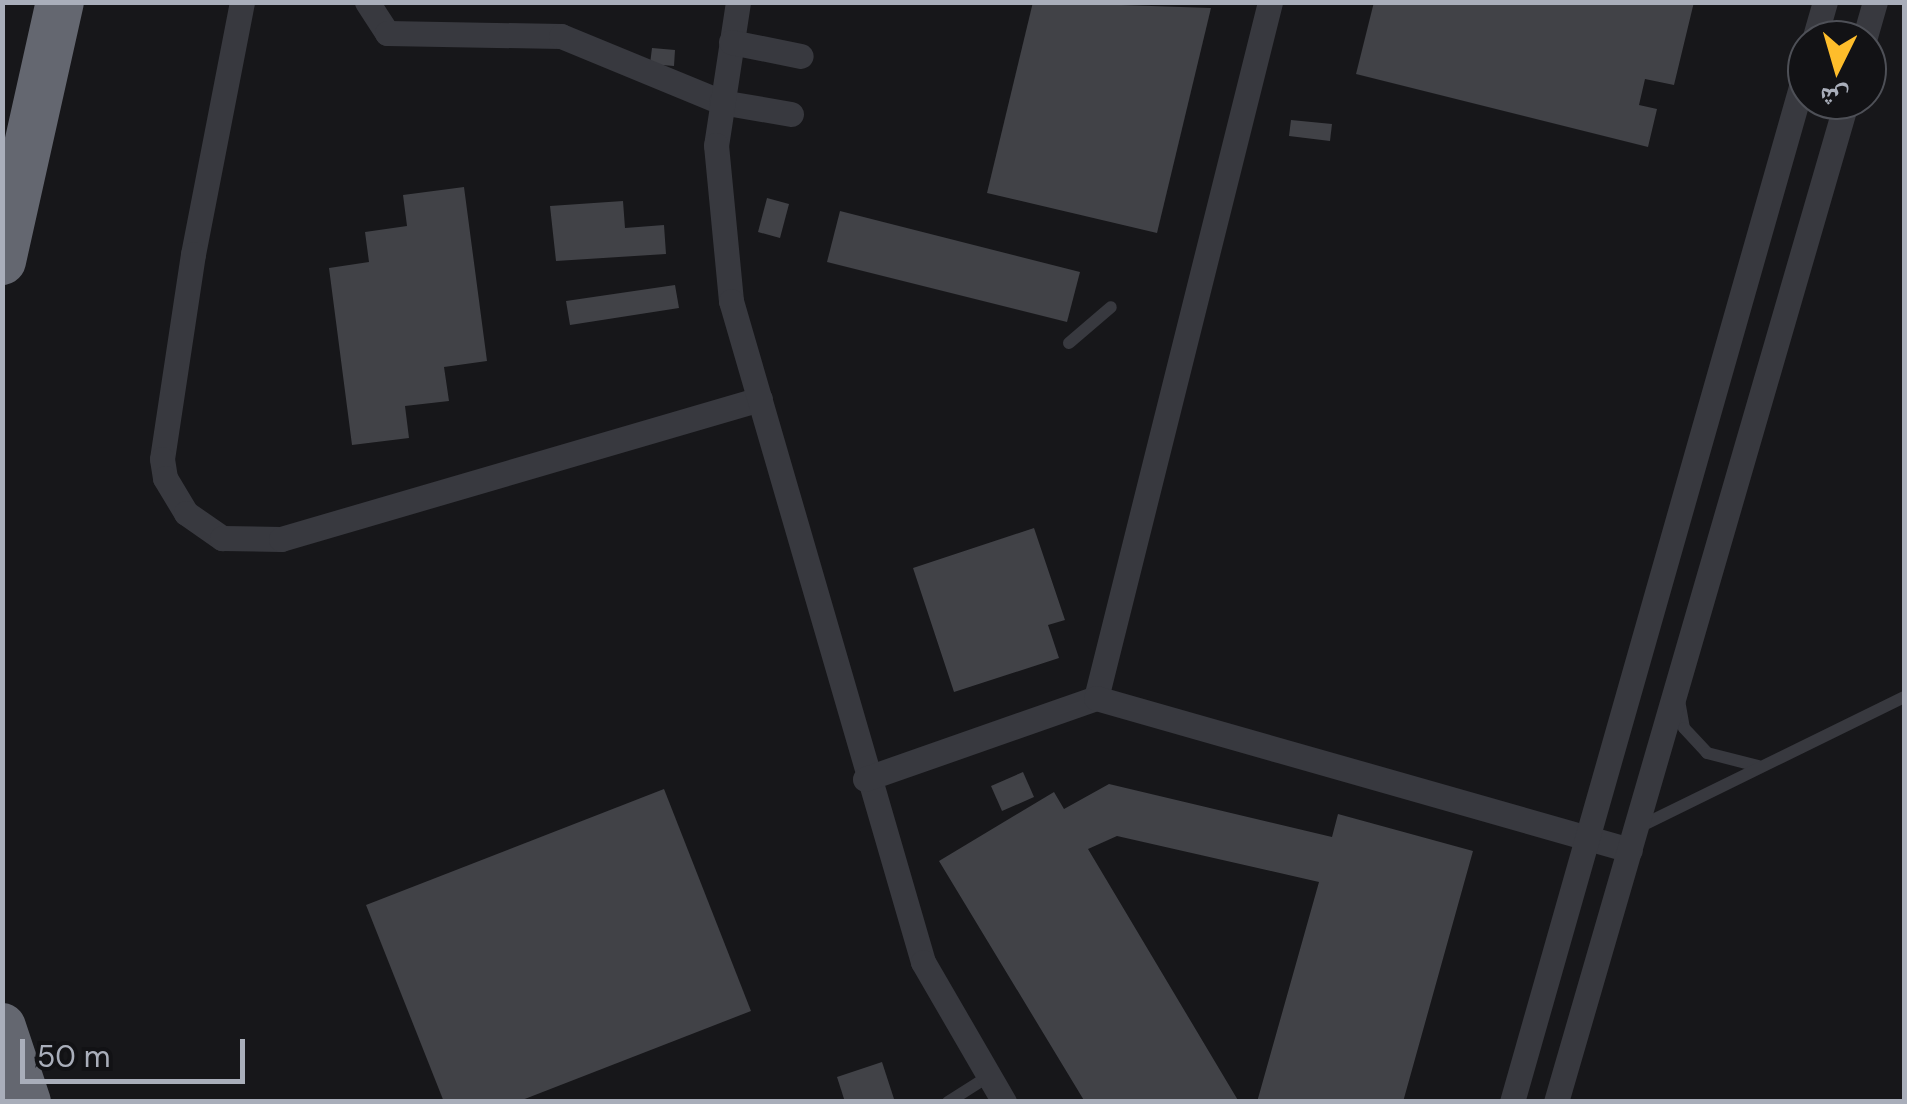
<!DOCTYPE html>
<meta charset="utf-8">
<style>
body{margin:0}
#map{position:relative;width:1907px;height:1104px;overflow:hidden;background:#17171a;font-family:"DM Sans","Noto Naskh Arabic",sans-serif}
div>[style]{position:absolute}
.building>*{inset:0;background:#414247}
.lane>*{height:12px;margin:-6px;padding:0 6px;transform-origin:6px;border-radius:6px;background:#38393f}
.street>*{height:25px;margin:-12.5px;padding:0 12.5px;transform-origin:12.5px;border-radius:12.5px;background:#38393f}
.highway>*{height:48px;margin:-24px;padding:0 24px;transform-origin:24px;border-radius:24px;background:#646770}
span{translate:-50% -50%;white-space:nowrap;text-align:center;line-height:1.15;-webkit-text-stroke:8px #121215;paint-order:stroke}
.frame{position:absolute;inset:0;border:5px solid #a9aeba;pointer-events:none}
.north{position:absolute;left:1787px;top:20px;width:100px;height:100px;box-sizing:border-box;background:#121215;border:2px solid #4e5057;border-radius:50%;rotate:185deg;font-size:28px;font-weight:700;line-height:40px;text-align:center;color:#a9aeba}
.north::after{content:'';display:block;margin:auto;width:35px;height:45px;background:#febd2b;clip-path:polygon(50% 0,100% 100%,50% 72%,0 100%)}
.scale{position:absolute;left:20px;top:1039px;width:225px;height:45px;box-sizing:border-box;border:5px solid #a9aeba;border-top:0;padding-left:12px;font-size:30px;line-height:35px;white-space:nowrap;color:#a9aeba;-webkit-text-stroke:8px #121215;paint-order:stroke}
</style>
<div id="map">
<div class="building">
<i style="clip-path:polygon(1033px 2px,1211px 8px,1157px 233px,987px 193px)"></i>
<i style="clip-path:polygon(1374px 2px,1694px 2px,1674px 85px,1645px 79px,1639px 105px,1657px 109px,1648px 147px,1356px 74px)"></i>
<i style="clip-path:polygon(652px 48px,675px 50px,674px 66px,650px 64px)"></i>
<i style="clip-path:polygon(1291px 120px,1332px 124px,1330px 141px,1289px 136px)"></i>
<i style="clip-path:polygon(464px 187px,487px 361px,444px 367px,449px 401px,405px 406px,409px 438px,352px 445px,329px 268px,369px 262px,365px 232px,407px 226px,403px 195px)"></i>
<i style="clip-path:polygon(767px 198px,789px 204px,780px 238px,758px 232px)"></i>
<i style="clip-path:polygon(623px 201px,625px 228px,664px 225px,666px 254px,556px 261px,550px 206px)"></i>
<i style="clip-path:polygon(840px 211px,1080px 272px,1067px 322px,827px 262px)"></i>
<i style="clip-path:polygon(675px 285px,679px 308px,570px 325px,566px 301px)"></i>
<i style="clip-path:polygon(1034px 528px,1065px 620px,1048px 625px,1059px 658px,954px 692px,913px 568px)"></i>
<i style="clip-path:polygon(1023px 772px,1034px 797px,1002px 811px,991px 786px)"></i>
<i style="clip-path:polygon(1109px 784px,1332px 837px,1338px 814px,1473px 851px,1403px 1102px,1257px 1102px,1319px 882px,1117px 836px,1088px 849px,1239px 1102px,1085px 1102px,939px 861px,1054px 792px,1064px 809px)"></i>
<i style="clip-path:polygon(664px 789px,751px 1011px,517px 1102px,444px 1102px,366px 905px)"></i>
<i style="clip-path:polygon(882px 1062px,895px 1102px,845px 1102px,837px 1077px)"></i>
</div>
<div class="lane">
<i style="left:1069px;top:343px;width:55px;rotate:-40.6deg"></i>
<i style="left:1679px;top:700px;width:28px;rotate:80deg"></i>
<i style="left:1684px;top:728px;width:34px;rotate:47deg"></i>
<i style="left:1707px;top:753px;width:53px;rotate:14.3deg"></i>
<i style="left:1639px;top:827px;width:295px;rotate:-26.1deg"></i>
<i style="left:948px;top:1102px;width:49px;rotate:-32.4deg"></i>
</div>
<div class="street">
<i style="left:242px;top:2px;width:257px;rotate:101deg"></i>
<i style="left:193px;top:254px;width:207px;rotate:98.6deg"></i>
<i style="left:162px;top:459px;width:19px;rotate:81deg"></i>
<i style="left:165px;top:478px;width:41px;rotate:59deg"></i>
<i style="left:186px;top:513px;width:44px;rotate:34.8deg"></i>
<i style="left:222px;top:538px;width:59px;rotate:1deg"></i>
<i style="left:281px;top:539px;width:499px;rotate:-16.3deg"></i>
<i style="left:367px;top:2px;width:37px;rotate:57deg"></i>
<i style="left:387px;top:33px;width:174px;rotate:1deg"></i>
<i style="left:561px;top:36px;width:173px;rotate:22.4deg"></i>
<i style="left:721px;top:102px;width:71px;rotate:9.7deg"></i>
<i style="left:738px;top:2px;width:145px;rotate:98.7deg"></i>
<i style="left:716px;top:145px;width:157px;rotate:84.5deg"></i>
<i style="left:731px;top:301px;width:688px;rotate:73.8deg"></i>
<i style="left:923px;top:962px;width:162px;rotate:59.9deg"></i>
<i style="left:1814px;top:40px;width:40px;rotate:-74deg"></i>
<i style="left:1864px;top:40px;width:40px;rotate:-74deg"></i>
<i style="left:731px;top:42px;width:71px;rotate:11.3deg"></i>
<i style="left:1096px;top:698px;width:717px;rotate:-75.96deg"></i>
<i style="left:865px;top:779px;width:245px;rotate:-19.3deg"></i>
<i style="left:1096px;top:698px;width:555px;rotate:15.89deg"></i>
<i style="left:1512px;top:1102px;width:1077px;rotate:-74.11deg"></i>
<i style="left:1556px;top:1102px;width:1043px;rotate:-73.81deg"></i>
</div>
<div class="highway">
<i style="left:2px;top:261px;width:265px;rotate:-77.4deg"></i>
<i style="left:2px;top:1027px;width:79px;rotate:71.6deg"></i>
</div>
<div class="frame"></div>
<div class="north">ش</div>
<div class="scale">50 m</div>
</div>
